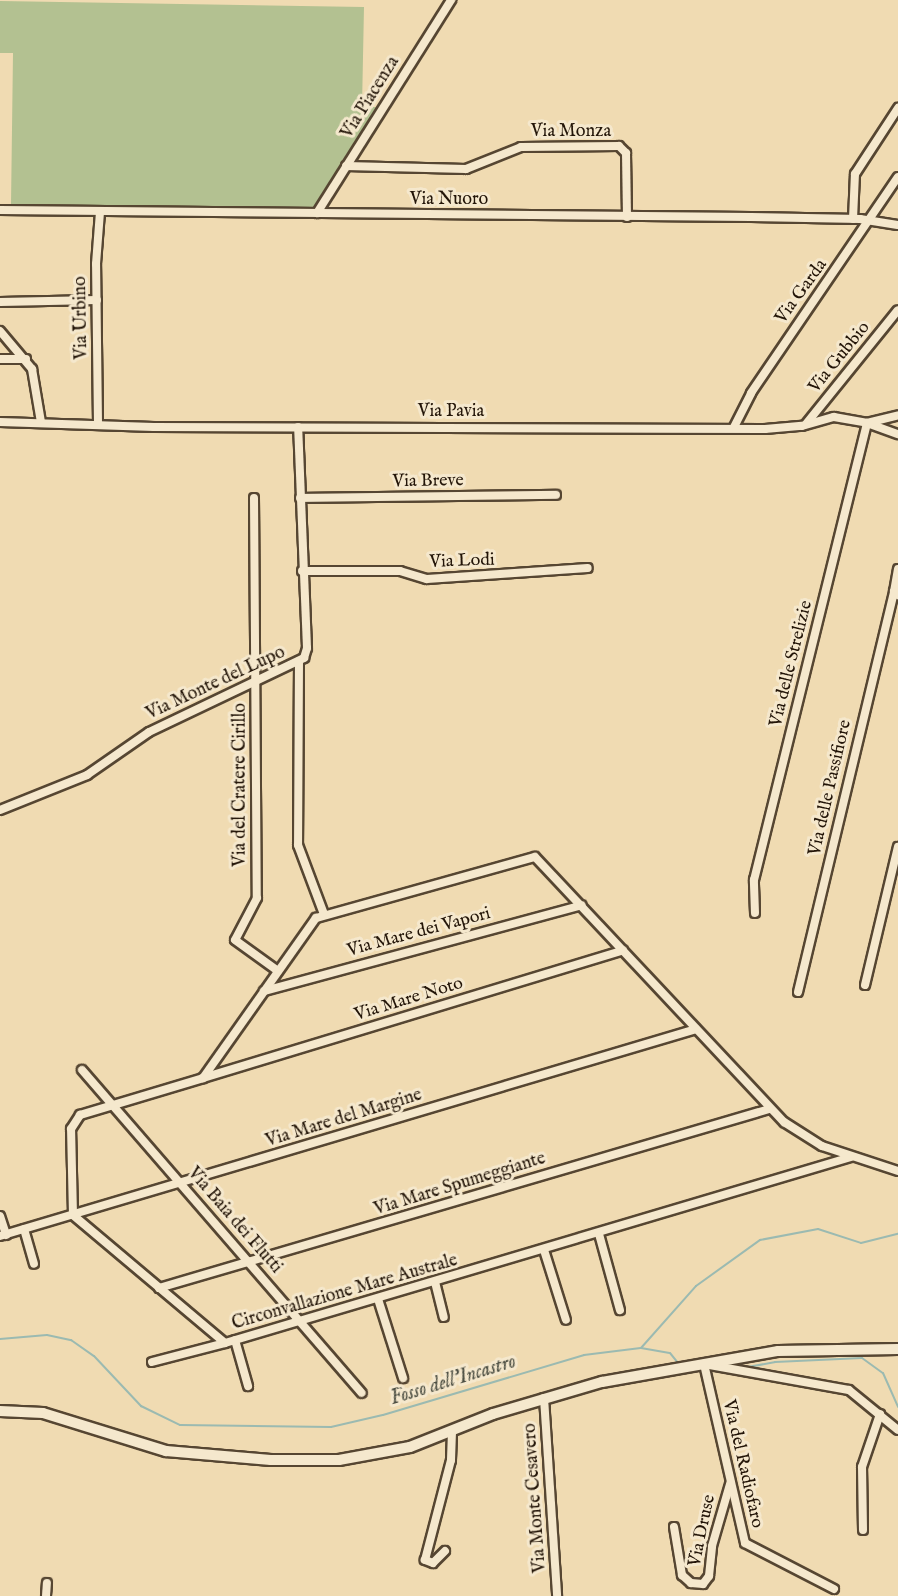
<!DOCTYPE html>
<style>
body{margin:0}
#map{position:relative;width:898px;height:1596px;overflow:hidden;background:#f0dbb2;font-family:"IM FELL English",serif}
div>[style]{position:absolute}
.green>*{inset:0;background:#b3c191}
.stream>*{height:2px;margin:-1px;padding:0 1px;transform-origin:1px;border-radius:1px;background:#9bbab1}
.roads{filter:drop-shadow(2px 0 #564632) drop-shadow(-2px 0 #564632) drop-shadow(0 2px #564632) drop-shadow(0 -2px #564632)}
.minor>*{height:8px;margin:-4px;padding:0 4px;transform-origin:4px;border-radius:4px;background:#f5e8cd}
.secondary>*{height:10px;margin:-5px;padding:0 5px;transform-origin:5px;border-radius:5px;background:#f5e8cd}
span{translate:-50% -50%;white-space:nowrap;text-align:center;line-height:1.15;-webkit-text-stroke:6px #f5e8cd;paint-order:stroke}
.street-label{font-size:18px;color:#231508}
.water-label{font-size:20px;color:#4d4f43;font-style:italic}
</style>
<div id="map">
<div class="green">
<i style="clip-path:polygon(0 1px,364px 7px,362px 107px,376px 107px,316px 209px,11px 204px,13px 53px,0 53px)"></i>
</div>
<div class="stream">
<i style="left:0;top:1339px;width:47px;rotate:-4.9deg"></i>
<i style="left:47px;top:1335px;width:25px;rotate:12deg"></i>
<i style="left:71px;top:1340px;width:28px;rotate:35deg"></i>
<i style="left:94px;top:1356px;width:69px;rotate:46.8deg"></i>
<i style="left:141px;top:1406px;width:43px;rotate:26deg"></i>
<i style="left:180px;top:1425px;width:151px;rotate:0.8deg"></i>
<i style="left:331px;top:1427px;width:53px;rotate:-13deg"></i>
<i style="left:383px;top:1415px;width:210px;rotate:-16.6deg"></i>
<i style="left:584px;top:1355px;width:57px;rotate:-7deg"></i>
<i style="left:641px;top:1348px;width:83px;rotate:-48.4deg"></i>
<i style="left:696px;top:1286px;width:79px;rotate:-35.7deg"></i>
<i style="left:760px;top:1240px;width:59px;rotate:-10.7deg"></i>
<i style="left:818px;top:1229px;width:45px;rotate:18deg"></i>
<i style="left:861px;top:1243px;width:38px;rotate:-14deg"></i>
<i style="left:641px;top:1348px;width:29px;rotate:10deg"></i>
<i style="left:670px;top:1353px;width:13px;rotate:51deg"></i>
<i style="left:742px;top:1368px;width:34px;rotate:-10deg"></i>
<i style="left:775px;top:1362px;width:87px;rotate:-2.6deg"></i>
<i style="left:862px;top:1358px;width:26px;rotate:36deg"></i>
<i style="left:883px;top:1373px;width:37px;rotate:66deg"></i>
</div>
<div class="roads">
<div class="minor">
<i style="left:346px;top:166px;width:120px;rotate:1.4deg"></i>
<i style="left:466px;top:169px;width:59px;rotate:-21.8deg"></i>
<i style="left:521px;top:147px;width:98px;rotate:-0.6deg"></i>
<i style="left:619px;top:146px;width:10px;rotate:45deg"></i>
<i style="left:626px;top:153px;width:64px;rotate:89.1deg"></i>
<i style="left:0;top:210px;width:751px;rotate:0.53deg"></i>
<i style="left:751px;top:217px;width:109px;rotate:1.1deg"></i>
<i style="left:860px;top:219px;width:38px;rotate:9deg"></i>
<i style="left:317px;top:213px;width:252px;rotate:-57.8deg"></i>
<i style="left:853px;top:219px;width:45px;rotate:-87.5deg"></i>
<i style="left:855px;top:174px;width:79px;rotate:-56.9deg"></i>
<i style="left:0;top:302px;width:97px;rotate:-1.2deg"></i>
<i style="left:0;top:331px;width:50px;rotate:49.9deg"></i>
<i style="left:32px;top:369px;width:54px;rotate:80.4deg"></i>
<i style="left:0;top:359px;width:26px"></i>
<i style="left:0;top:422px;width:154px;rotate:1.9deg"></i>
<i style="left:154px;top:427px;width:611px;rotate:0.19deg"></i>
<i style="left:765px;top:429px;width:37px;rotate:-5deg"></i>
<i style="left:802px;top:426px;width:33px;rotate:-16deg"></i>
<i style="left:834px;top:417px;width:34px;rotate:10deg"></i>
<i style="left:867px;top:423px;width:32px;rotate:-14deg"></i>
<i style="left:98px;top:423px;width:159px;rotate:-90.7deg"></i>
<i style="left:96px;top:264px;width:52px;rotate:-85.6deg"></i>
<i style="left:867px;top:423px;width:33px;rotate:20deg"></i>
<i style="left:806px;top:424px;width:146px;rotate:-51.1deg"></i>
<i style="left:734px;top:427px;width:38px;rotate:-63deg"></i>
<i style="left:751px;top:393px;width:261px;rotate:-55.8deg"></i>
<i style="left:254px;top:498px;width:400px;rotate:89.6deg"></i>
<i style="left:257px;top:898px;width:47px;rotate:117.6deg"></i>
<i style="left:235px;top:940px;width:53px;rotate:35.8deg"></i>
<i style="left:300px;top:498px;width:256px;rotate:-0.7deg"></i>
<i style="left:898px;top:569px;width:22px;rotate:100deg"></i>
<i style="left:894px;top:591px;width:6px;rotate:45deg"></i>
<i style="left:302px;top:571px;width:98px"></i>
<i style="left:400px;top:571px;width:28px;rotate:17deg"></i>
<i style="left:427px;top:579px;width:161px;rotate:-3.9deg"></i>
<i style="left:299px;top:661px;width:184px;rotate:90.3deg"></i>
<i style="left:298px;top:845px;width:74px;rotate:69.4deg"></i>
<i style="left:0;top:810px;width:94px;rotate:-21.9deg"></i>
<i style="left:87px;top:775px;width:75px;rotate:-34.7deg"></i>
<i style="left:149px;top:732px;width:172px;rotate:-25.5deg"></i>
<i style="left:304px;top:658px;width:10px;rotate:-73deg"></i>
<i style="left:307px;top:648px;width:221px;rotate:-92.3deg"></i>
<i style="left:755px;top:913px;width:33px;rotate:-92deg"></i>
<i style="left:754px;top:880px;width:471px;rotate:-76.1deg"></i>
<i style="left:865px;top:985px;width:142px;rotate:-76.6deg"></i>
<i style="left:264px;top:991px;width:329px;rotate:-15.1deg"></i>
<i style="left:798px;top:992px;width:412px;rotate:-76.5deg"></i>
<i style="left:82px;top:1070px;width:427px;rotate:49.1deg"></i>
<i style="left:203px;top:1078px;width:439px;rotate:-16.9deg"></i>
<i style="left:851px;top:1157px;width:653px;rotate:163.45deg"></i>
<i style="left:225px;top:1343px;width:199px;rotate:-139.9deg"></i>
<i style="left:73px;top:1215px;width:86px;rotate:-91.3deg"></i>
<i style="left:71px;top:1129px;width:17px;rotate:-57deg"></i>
<i style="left:80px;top:1115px;width:128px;rotate:-16.7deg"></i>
<i style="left:203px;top:1078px;width:196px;rotate:-54.8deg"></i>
<i style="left:316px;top:918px;width:227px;rotate:-15.6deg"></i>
<i style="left:535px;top:857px;width:364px;rotate:46.8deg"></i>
<i style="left:784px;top:1122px;width:45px;rotate:32.3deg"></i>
<i style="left:822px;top:1146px;width:80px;rotate:18.2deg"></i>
<i style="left:0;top:1216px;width:20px;rotate:72deg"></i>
<i style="left:24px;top:1229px;width:36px;rotate:74deg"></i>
<i style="left:599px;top:1234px;width:79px;rotate:74.6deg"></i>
<i style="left:0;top:1236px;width:726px;rotate:-16.56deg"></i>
<i style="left:544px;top:1250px;width:73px;rotate:72.6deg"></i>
<i style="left:435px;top:1282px;width:36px;rotate:76deg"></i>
<i style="left:159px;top:1288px;width:636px;rotate:-16.35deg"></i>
<i style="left:378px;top:1299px;width:83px;rotate:72.4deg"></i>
<i style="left:235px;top:1340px;width:48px;rotate:74.2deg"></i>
<i style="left:152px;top:1362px;width:75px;rotate:-14.6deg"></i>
<i style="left:544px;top:1398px;width:198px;rotate:86.2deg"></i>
<i style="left:674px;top:1527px;width:49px;rotate:80.5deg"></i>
<i style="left:682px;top:1575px;width:12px;rotate:42deg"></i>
<i style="left:691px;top:1583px;width:12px;rotate:5deg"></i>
<i style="left:703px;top:1584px;width:10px;rotate:-53deg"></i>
<i style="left:709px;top:1576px;width:30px;rotate:-84deg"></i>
<i style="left:712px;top:1546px;width:65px;rotate:-73.8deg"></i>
<i style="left:863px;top:1530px;width:63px;rotate:-90.9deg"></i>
<i style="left:862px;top:1467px;width:56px;rotate:-71.2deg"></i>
<i style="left:445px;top:1551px;width:17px;rotate:135deg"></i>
<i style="left:433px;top:1563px;width:9px;rotate:-159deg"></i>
<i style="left:425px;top:1560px;width:103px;rotate:-75.4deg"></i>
<i style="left:451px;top:1460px;width:28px;rotate:-88deg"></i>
<i style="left:834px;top:1589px;width:100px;rotate:-152.7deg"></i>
<i style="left:745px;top:1543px;width:184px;rotate:-102.9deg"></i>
<i style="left:704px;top:1364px;width:147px;rotate:10.2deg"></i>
<i style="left:849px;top:1390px;width:63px;rotate:39.2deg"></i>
<i style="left:46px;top:1596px;width:13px;rotate:-86deg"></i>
</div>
<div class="secondary">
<i style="left:0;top:1411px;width:43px;rotate:2.7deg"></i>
<i style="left:43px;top:1413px;width:129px;rotate:17.2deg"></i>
<i style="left:166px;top:1451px;width:105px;rotate:4.9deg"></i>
<i style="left:271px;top:1460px;width:68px"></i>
<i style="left:339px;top:1460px;width:72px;rotate:-10.4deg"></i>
<i style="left:410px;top:1447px;width:89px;rotate:-21.7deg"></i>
<i style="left:493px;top:1414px;width:114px;rotate:-16.4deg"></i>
<i style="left:602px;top:1382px;width:179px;rotate:-10deg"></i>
<i style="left:778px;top:1351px;width:120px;rotate:-1deg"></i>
</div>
</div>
<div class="street-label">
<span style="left:371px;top:98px;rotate:-58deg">Via Piacenza</span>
<span style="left:571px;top:132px">Via Monza</span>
<span style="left:449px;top:200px">Via Nuoro</span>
<span style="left:802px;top:292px;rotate:-54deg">Via Garda</span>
<span style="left:82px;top:318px;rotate:-91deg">Via Urbino</span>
<span style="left:840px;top:358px;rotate:-51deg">Via Gubbio</span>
<span style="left:451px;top:412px">Via Pavia</span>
<span style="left:428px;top:482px;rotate:-1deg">Via Breve</span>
<span style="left:462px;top:562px;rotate:-2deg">Via Lodi</span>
<span style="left:792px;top:664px;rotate:-76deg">Via delle Strelizie</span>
<span style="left:216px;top:684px;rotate:-25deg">Via Monte del Lupo</span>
<span style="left:241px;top:785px;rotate:-90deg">Via del Cratere Cirillo</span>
<span style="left:831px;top:788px;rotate:-77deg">Via delle Passifiore</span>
<span style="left:419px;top:933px;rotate:-15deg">Via Mare dei Vapori</span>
<span style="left:409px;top:1000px;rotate:-17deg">Via Mare Noto</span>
<span style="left:344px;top:1119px;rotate:-17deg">Via Mare del Margine</span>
<span style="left:460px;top:1185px;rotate:-17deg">Via Mare Spumeggiante</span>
<span style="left:234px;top:1221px;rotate:49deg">Via Baia dei Flutti</span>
<span style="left:345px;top:1293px;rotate:-16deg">Circonvallazione Mare Australe</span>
<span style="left:742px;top:1464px;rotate:77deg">Via del Radiofaro</span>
<span style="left:536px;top:1498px;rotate:-94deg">Via Monte Cesavero</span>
<span style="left:703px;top:1531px;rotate:-78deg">Via Druse</span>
</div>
<div class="water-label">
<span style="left:453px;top:1380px;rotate:-17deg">Fosso dell'Incastro</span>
</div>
</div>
